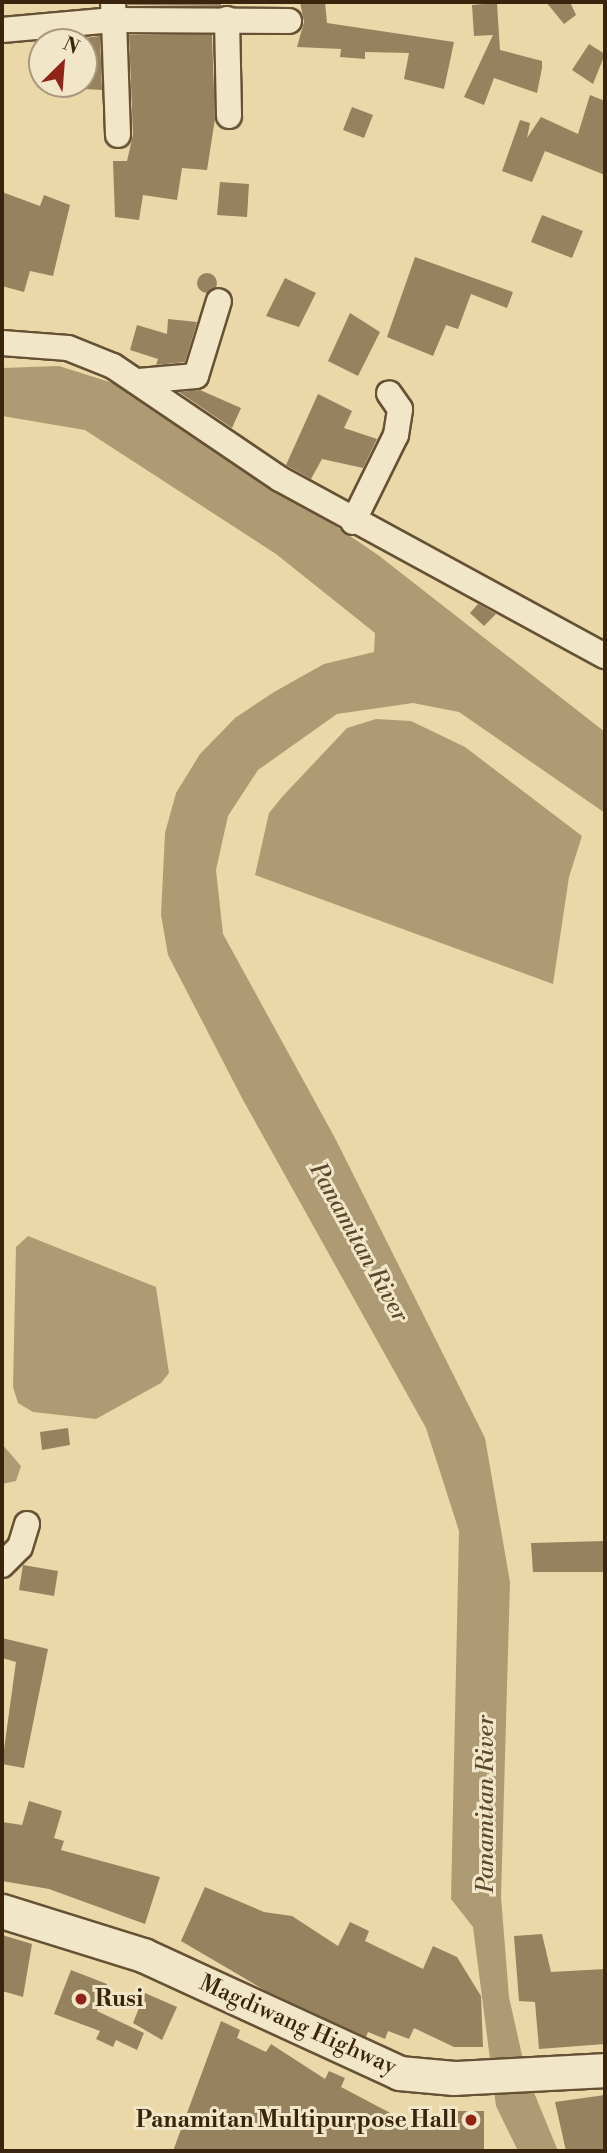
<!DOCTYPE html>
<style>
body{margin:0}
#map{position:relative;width:607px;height:2153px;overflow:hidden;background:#ead8a9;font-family:"Libre Bodoni",serif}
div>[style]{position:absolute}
.water>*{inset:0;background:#ae9b74}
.building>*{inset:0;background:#96825f}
.round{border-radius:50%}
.roads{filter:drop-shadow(2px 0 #665135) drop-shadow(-2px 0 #665135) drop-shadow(0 2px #665135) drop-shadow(0 -2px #665135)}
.street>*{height:24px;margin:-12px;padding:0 12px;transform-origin:12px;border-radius:12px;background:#f1e6c7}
.secondary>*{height:33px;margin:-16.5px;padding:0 16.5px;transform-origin:16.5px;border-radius:16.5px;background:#f1e6c7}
.dots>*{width:19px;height:19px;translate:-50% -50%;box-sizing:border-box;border:4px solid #f1e6c7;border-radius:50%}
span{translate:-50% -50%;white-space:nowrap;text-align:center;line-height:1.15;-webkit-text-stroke:6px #f1e6c7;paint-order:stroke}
.poi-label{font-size:23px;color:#3a240e;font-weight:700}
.left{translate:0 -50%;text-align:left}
.right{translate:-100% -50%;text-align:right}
.street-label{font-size:23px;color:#3a240e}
.water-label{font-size:24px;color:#5d482d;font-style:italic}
.frame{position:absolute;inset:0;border:4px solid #3a240e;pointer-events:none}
.north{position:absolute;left:28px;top:28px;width:70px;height:70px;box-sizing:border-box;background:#f1e6c7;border:2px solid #a8987d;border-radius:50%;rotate:25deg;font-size:19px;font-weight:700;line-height:28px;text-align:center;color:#3a240e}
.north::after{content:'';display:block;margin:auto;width:24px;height:32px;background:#8f2418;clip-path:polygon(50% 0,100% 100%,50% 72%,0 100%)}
</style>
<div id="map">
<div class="water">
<i style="clip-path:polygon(59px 366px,135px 390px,378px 555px,605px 732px,605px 813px,459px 712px,413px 703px,337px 714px,258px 770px,228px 816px,216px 870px,223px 934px,335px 1138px,485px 1438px,510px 1582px,501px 1897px,509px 1997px,526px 2073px,558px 2151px,518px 2151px,496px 2106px,473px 1927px,451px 1899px,459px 1531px,426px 1428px,243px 1100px,168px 955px,161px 915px,165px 833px,176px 793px,200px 754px,235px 718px,274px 692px,324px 664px,374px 652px,375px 633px,276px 554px,85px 430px,2px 416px,2px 368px)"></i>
<i style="clip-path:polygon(376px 719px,411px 721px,465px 747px,582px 836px,569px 877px,553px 984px,255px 875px,269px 813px,282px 797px,347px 728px)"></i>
<i style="clip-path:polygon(28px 1236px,156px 1287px,169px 1373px,161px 1383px,96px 1419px,33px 1412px,18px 1403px,13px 1387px,16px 1247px)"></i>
<i style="clip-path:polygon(2px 1444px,21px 1466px,16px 1481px,2px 1484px)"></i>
</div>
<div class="building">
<i style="clip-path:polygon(128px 2px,221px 2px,221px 6px,128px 5px)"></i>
<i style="clip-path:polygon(300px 2px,325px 2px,327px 23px,454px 42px,444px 89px,404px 79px,409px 53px,365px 52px,365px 59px,340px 57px,341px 49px,297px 47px,304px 22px)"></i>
<i style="clip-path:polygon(546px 2px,570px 2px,576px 15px,564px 24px)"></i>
<i style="clip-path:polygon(497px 3px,500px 50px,542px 61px,542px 68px,537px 93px,494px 78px,484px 105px,464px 97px,493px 35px,474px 36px,472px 5px)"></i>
<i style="clip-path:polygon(129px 35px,212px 35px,215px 119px,207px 170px,182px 168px,177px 200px,143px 195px,139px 220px,115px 217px,113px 161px,127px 161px,133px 135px)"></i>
<i style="clip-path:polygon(100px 36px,102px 90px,84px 89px,84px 38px)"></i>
<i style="clip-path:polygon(589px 44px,605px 54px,593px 84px,572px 70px)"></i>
<i style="clip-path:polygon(590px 95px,605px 101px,605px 175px,545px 151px,532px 182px,502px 171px,520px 120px,530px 123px,527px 138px,541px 117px,578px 134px)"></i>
<i style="clip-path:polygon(352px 107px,373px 115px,364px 138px,343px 130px)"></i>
<i style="clip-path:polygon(220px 182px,249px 184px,247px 217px,217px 215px)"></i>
<i style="clip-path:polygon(2px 192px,40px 206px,44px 195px,70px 205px,53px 276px,30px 271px,24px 292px,2px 286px)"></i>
<i style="clip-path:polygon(542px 215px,583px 231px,572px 258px,531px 242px)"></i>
<i style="clip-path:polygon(415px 257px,513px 292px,507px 308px,471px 294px,458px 329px,446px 325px,433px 356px,387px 337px)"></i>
<i class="round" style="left:197px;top:273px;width:20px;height:20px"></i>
<i style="clip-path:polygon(285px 278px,316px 293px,299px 327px,266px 316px)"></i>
<i style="clip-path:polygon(350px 313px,380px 332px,358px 376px,328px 361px)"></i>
<i style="clip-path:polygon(168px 319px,197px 322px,185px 362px,156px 365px,158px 359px,130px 350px,137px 325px,167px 334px)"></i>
<i style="clip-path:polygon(200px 390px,241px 408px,232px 428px,179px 392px)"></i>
<i style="clip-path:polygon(318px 394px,352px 411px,344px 428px,377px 439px,363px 468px,322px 459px,311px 479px,286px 465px)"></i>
<i style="clip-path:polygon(478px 604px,496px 614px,484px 626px,470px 613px)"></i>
<i style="clip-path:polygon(68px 1428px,70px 1445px,42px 1450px,40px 1432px)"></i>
<i style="clip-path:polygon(605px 1541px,605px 1572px,533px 1572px,531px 1543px)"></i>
<i style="clip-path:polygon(23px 1565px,58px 1571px,54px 1596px,19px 1590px)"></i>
<i style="clip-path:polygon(2px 1638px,48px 1649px,24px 1768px,2px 1764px,16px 1662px,2px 1658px)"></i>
<i style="clip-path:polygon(29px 1801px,62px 1811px,54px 1838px,64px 1841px,61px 1850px,160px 1877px,145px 1924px,49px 1889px,2px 1881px,2px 1822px,22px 1825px)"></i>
<i style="clip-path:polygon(205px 1887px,264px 1912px,292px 1916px,338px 1946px,350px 1922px,369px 1931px,365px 1941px,423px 1969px,433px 1946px,457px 1957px,481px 1996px,483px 2047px,454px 2047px,414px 2028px,409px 2039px,388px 2031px,385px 2039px,368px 2032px,366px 2037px,266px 1991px,181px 1941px)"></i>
<i style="clip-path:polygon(542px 1934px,551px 1972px,605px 1969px,605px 2044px,539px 2049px,535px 2002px,519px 2001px,514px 1936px)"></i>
<i style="clip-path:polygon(2px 1935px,32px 1944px,23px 1997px,2px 1991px)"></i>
<i style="clip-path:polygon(71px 1970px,107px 1984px,97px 2011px,144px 2033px,137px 2050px,116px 2040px,113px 2047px,96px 2039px,100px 2031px,54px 2014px)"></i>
<i style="clip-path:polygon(145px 1993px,177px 2007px,162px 2040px,133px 2023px)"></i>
<i style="clip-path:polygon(221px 2021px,240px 2030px,237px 2038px,266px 2052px,271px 2044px,325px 2079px,329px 2071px,345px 2078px,341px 2087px,415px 2126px,418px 2116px,458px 2129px,458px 2111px,484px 2111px,484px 2151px,173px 2151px)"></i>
<i style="clip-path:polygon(605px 2095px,605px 2150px,566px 2151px,555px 2102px)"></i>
</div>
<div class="roads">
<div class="street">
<i style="left:113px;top:2px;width:18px;rotate:87deg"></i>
<i style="left:114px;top:20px;width:175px;rotate:0.3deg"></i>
<i style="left:227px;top:19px;width:97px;rotate:88.8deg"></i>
<i style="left:2px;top:30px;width:112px;rotate:-5.1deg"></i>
<i style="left:114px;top:20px;width:115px;rotate:88deg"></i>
<i style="left:2px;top:343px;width:66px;rotate:4.3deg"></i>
<i style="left:68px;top:348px;width:48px;rotate:21.8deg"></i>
<i style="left:113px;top:366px;width:202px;rotate:34.1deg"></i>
<i style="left:280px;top:479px;width:370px;rotate:28.6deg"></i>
<i style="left:139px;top:381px;width:57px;rotate:-5deg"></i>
<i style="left:196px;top:376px;width:78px;rotate:-73deg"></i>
<i style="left:353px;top:522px;width:97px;rotate:-63.7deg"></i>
<i style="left:396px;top:435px;width:26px;rotate:-81deg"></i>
<i style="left:400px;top:409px;width:19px;rotate:-125deg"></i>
<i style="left:2px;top:1565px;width:25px;rotate:-45deg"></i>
<i style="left:20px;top:1547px;width:24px;rotate:-73deg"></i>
</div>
<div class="secondary">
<i style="left:2px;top:1911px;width:148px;rotate:17.3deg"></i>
<i style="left:143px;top:1955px;width:282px;rotate:24.7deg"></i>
<i style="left:399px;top:2073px;width:55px;rotate:5.2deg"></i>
<i style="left:454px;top:2078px;width:151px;rotate:-3deg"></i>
</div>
</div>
<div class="dots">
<i style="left:81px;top:1999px;background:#8f2418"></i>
<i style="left:471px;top:2120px;background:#8f2418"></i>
</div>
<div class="poi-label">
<span class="left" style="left:95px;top:1999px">Rusi</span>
<span class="right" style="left:457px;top:2120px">Panamitan Multipurpose Hall</span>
</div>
<div class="street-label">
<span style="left:298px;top:2025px;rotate:24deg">Magdiwang Highway</span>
</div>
<div class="water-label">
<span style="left:358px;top:1243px;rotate:61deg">Panamitan River</span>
<span style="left:487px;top:1804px;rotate:-90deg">Panamitan River</span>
</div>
<div class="frame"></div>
<div class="north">N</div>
</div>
